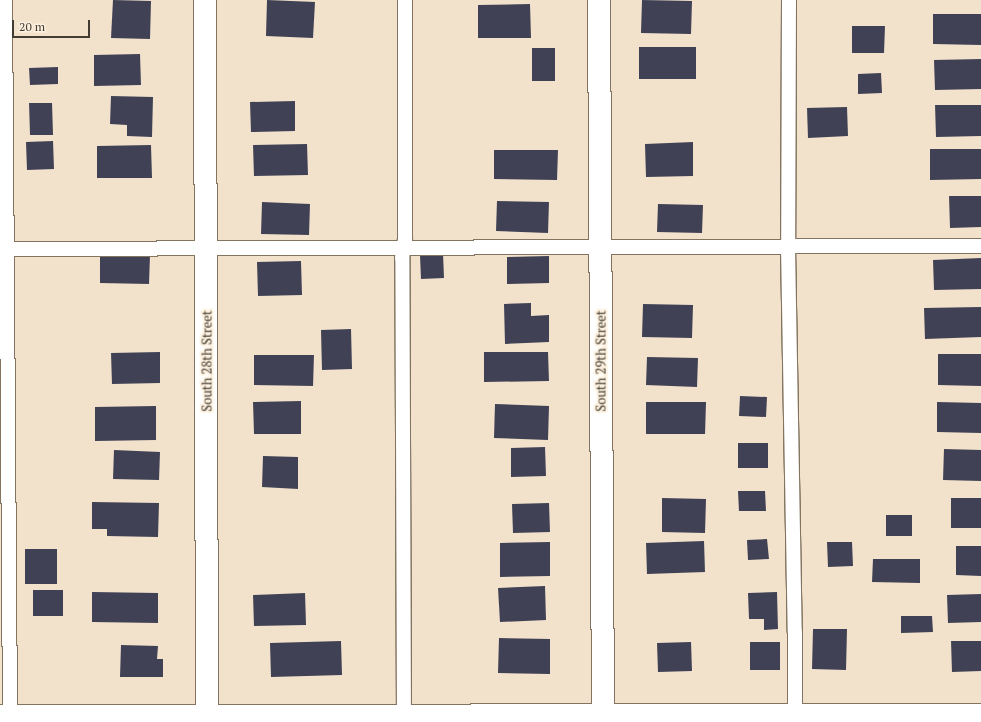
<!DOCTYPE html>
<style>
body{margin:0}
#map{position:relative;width:981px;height:722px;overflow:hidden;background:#f2e2cc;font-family:"PT Serif",serif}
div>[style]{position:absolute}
.building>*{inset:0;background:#404155}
.roads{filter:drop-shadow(1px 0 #827460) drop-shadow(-1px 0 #827460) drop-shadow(0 1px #827460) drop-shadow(0 -1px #827460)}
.service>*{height:14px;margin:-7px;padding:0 7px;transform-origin:7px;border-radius:7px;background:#fff}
.minor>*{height:22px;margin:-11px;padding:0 11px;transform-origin:11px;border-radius:11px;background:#fff}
span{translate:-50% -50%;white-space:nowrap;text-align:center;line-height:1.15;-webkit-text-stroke:4px #fdf0de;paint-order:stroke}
.street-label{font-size:13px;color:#423c33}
.scale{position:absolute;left:12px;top:20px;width:78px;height:18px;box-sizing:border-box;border:2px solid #423c33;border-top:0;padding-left:5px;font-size:12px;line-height:14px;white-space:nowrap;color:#423c33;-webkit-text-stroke:3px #fdf0de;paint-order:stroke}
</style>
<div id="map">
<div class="building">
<i style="clip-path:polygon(113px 0,151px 1px,150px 39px,111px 38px)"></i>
<i style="clip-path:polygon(267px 0,315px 2px,313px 38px,266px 36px)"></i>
<i style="clip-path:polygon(642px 0,692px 1px,691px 34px,641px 33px)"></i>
<i style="clip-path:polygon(530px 4px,531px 38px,478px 38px,478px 5px)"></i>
<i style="clip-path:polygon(933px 14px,981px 14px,981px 45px,933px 44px)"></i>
<i style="clip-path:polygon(852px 26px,885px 26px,884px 53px,852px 53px)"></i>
<i style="clip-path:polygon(639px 47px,696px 47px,696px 79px,639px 79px)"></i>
<i style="clip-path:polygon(532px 48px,555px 48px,555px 81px,532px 81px)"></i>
<i style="clip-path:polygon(140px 54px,141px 85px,94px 86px,94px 55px)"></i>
<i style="clip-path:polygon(981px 59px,981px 89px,935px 90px,934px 60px)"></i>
<i style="clip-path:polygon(58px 67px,58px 84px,30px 85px,29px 68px)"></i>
<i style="clip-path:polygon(881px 73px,882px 93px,858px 94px,858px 74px)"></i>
<i style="clip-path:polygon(111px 96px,153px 97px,152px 137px,127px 136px,127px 125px,110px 124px)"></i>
<i style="clip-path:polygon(295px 101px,295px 131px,251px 132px,250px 102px)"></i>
<i style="clip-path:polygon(29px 103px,52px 103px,53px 135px,30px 135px)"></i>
<i style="clip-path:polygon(935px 105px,981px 105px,981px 136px,936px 137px)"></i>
<i style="clip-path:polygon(847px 107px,848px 136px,808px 138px,807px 108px)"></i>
<i style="clip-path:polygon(53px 141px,54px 169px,27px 170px,26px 142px)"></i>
<i style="clip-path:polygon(693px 142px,693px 176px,646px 177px,645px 144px)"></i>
<i style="clip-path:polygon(307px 144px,308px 175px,254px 176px,253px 145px)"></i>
<i style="clip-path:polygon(151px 145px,152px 178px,97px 178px,97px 146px)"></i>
<i style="clip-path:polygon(930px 149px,981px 149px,981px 179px,930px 180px)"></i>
<i style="clip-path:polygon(494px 150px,558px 150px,557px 180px,494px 179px)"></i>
<i style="clip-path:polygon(949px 196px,981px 196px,981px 227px,950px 228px)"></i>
<i style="clip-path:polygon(497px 201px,549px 202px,548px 233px,496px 231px)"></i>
<i style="clip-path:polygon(262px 202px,310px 204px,309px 235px,261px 234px)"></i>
<i style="clip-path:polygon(658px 204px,703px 205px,702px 233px,657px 232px)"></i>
<i style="clip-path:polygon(443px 253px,444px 278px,421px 279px,420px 255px)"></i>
<i style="clip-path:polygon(100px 254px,150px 255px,149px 284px,100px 283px)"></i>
<i style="clip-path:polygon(549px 256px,549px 283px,507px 284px,507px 257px)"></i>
<i style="clip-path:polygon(981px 258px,981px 289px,934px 290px,933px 260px)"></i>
<i style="clip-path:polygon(301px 261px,302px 295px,258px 296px,257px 262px)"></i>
<i style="clip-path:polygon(531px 303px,531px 316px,549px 315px,549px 342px,505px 344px,504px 304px)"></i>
<i style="clip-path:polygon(643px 304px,693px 305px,692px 338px,642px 337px)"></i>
<i style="clip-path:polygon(981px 307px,981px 337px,925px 339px,924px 308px)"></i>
<i style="clip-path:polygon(351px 329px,352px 369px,322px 370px,321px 330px)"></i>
<i style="clip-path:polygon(160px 352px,160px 383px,112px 384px,111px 353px)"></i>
<i style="clip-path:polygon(484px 352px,548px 352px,549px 381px,484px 382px)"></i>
<i style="clip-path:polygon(938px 354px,981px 354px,981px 386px,938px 385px)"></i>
<i style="clip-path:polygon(254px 355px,314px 355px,313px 386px,254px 385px)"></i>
<i style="clip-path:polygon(647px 357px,698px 358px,697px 387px,646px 385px)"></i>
<i style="clip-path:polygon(740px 396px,767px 397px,766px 417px,739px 416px)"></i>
<i style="clip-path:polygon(301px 401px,301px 434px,254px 434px,253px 402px)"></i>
<i style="clip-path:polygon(646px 402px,706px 402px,705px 434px,646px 434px)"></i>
<i style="clip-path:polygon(937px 402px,981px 403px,981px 433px,937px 432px)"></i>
<i style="clip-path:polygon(495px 404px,549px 406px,548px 440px,494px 438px)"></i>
<i style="clip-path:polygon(156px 406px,156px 440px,95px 441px,95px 407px)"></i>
<i style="clip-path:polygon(738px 443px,768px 443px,768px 468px,738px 468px)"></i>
<i style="clip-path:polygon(545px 447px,546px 476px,511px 477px,511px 448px)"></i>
<i style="clip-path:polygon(944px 449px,981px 450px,981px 481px,943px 480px)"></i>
<i style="clip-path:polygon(114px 450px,160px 452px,159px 480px,113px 479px)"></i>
<i style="clip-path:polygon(263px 456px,298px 457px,298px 489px,262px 487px)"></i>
<i style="clip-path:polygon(738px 491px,765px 491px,766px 511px,739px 511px)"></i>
<i style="clip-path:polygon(662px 498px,706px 499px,705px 533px,662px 532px)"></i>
<i style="clip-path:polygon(951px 498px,981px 498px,981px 528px,951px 528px)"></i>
<i style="clip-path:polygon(92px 502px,159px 503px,158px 537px,107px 536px,107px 529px,92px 529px)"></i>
<i style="clip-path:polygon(549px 503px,550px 532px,513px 533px,512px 504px)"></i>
<i style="clip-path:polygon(886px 515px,912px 515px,912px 536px,886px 536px)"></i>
<i style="clip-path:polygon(767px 539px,769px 559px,748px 560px,747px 540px)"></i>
<i style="clip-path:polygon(704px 541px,705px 572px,647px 574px,646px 543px)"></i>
<i style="clip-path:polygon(550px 542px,550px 576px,500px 577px,500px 543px)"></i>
<i style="clip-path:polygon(827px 542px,852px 542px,853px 566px,828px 567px)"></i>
<i style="clip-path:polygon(956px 546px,981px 546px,981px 576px,956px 575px)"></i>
<i style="clip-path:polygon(25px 549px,57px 549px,57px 584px,25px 584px)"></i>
<i style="clip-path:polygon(873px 559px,920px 559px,920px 583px,872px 582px)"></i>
<i style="clip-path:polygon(545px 586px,546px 620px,500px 622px,498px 588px)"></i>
<i style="clip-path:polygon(33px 590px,63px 590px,63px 616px,33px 616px)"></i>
<i style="clip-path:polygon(92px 592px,158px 593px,158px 623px,92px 622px)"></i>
<i style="clip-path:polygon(777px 592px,778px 629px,764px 630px,764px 619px,749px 619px,748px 593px)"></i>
<i style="clip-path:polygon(305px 593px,306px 625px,254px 626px,253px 595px)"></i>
<i style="clip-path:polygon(981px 594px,981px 622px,948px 623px,947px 595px)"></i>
<i style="clip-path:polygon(901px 616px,932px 616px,933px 632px,901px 633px)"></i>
<i style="clip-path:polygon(813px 629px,847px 629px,846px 670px,812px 669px)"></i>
<i style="clip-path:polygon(499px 638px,550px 639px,550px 674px,498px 673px)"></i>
<i style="clip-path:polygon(341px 641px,342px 675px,271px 677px,270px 643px)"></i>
<i style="clip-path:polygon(951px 641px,981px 641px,981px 671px,952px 672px)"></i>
<i style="clip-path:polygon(691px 642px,692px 671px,658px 672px,657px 643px)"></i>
<i style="clip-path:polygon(750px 642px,780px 642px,780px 670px,750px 670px)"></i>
<i style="clip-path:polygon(121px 645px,158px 646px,157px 659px,163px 659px,163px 677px,120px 677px)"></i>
</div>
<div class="roads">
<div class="service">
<i style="left:5px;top:0;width:722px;rotate:89.6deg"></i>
<i style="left:789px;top:0;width:247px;rotate:90.2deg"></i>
<i style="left:788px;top:247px;width:385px;rotate:89deg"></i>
<i style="left:795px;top:632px;width:90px;rotate:90deg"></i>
<i style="left:0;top:249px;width:981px;rotate:-0.18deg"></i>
<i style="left:404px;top:722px;width:464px;rotate:-90.2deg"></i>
<i style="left:402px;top:258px;width:20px;rotate:-81deg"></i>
<i style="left:405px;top:238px;width:238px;rotate:-90deg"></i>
</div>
<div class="minor">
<i style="left:205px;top:0;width:722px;rotate:89.84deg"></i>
<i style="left:599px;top:0;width:722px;rotate:89.68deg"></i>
<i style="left:0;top:716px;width:981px;rotate:-0.06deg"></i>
</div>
</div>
<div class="street-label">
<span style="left:207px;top:361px;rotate:-90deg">South 28th Street</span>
<span style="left:601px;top:361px;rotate:-90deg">South 29th Street</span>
</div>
<div class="scale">20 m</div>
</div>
